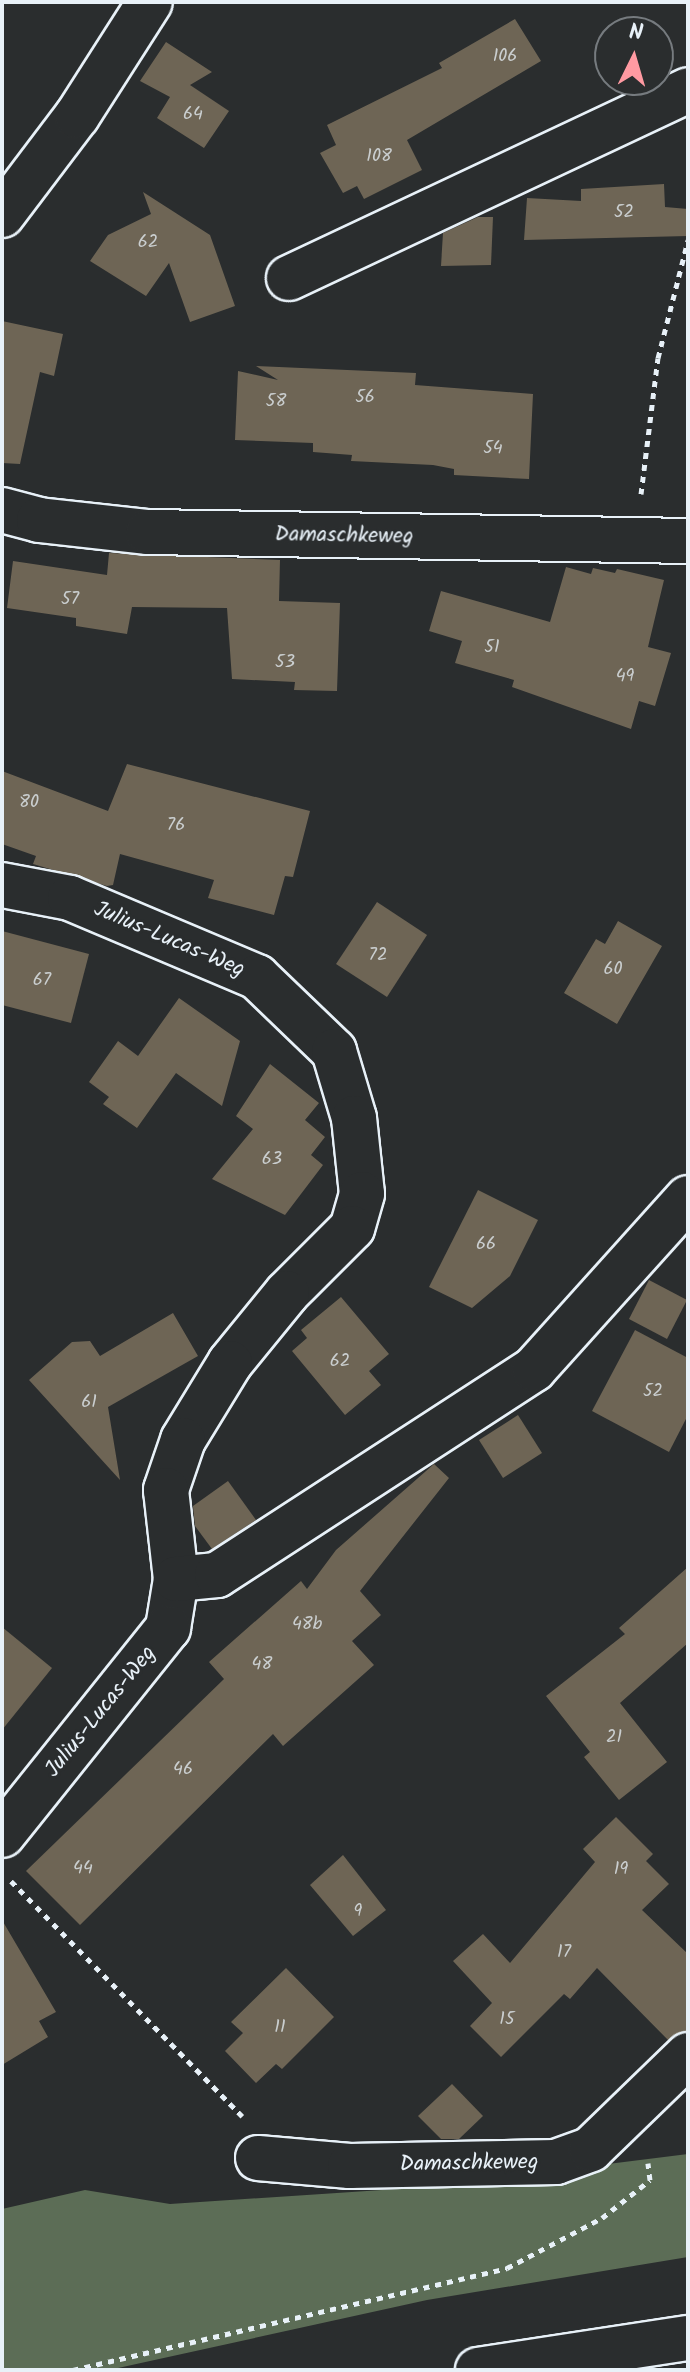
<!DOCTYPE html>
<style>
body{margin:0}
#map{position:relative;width:690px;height:2372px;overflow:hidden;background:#2a2d2e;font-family:Kalam,sans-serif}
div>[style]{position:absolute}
.green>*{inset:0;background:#5c6d56}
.building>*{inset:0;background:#6e6555}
.path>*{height:5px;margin-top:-2.5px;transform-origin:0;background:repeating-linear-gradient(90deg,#e8f1f8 0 6px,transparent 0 12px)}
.roads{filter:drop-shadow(2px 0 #e8f1f8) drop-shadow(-2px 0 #e8f1f8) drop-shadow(0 2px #e8f1f8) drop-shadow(0 -2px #e8f1f8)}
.minor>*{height:44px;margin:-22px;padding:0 22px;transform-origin:22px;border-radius:22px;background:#2a2d2e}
.highway>*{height:44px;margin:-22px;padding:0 22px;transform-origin:22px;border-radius:22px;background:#2a2d2e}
span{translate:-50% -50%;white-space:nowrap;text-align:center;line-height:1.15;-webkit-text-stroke:6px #2a2d2e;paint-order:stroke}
.number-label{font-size:18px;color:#cacecf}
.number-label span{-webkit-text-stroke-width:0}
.street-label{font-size:22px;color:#e8f1f8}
.frame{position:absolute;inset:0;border:4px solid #e8f1f8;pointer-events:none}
.north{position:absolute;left:594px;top:16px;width:80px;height:80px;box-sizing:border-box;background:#2a2d2e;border:2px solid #767b7f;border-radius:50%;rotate:5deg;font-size:22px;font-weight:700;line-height:32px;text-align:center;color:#e8f1f8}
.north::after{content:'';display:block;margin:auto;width:28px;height:36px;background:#ff9aa2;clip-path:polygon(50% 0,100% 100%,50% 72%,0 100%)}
</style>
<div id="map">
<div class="green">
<i style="clip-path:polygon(688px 2154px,688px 2257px,427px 2300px,109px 2370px,2px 2370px,2px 2209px,85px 2190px,170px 2204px,577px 2177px,592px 2166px)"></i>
</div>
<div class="building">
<i style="clip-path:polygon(515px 19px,541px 61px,407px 140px,422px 170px,364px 199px,357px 186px,343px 193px,320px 153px,336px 145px,327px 125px,442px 68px,439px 63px)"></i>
<i style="clip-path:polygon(166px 42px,212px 72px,190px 85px,229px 111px,204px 148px,157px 118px,170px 97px,140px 81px)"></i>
<i style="clip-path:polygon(664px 184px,665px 207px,688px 209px,688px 236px,524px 240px,527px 198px,581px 201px,581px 189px)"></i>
<i style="clip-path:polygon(143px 192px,210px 235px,235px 306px,190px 322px,169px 263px,146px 296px,90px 261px,108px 235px,151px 214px)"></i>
<i style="clip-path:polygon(478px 217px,493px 217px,491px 265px,441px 266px,443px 233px)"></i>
<i style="clip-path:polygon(2px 321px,63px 334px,54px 376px,40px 372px,20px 464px,2px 463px)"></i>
<i style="clip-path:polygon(256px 366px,416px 373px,415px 385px,533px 394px,529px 479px,454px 475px,454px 469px,433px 465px,351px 461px,352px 455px,313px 452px,313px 443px,235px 440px,238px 371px,278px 380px)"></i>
<i style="clip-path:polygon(109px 553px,280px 560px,279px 601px,340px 603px,337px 691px,294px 690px,295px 682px,232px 679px,227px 608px,132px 607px,127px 634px,76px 626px,76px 618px,7px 608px,13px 561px,107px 575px)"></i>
<i style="clip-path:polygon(566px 567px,591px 574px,593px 568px,615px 573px,617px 569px,664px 580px,648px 647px,671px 653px,655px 706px,639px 701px,631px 729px,512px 687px,514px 680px,455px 663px,462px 641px,429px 631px,441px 591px,550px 622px)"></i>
<i style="clip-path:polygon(127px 764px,310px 811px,293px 877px,285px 876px,274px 915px,208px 898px,214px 880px,120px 854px,113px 885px,107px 886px,33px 864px,36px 856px,2px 844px,2px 771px,108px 811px)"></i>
<i style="clip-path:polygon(377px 902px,427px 935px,387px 997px,336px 964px)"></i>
<i style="clip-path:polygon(618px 921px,662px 946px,617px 1024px,564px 993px,596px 939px,605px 944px)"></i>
<i style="clip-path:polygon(2px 931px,89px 954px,71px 1023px,2px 1005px)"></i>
<i style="clip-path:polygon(179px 998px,240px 1041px,222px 1106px,176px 1073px,137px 1128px,103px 1104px,109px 1097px,89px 1082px,118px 1041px,138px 1056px)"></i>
<i style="clip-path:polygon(270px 1064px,319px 1103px,305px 1120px,325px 1137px,311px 1155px,323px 1165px,285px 1215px,212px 1179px,253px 1129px,236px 1116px)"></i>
<i style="clip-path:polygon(478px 1190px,538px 1220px,510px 1276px,472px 1308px,429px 1287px)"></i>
<i style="clip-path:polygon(649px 1280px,687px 1300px,667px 1339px,629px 1319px)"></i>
<i style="clip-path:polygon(341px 1297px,389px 1354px,369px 1371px,381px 1385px,345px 1415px,292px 1351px,307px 1338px,301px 1330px)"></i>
<i style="clip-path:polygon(173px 1313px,198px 1356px,108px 1407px,120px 1480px,29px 1380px,72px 1342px,90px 1341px,100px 1356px)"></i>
<i style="clip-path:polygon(635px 1330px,688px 1358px,688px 1415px,669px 1452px,592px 1411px)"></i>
<i style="clip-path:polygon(518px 1415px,542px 1453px,503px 1478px,479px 1440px)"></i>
<i style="clip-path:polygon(434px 1464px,449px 1478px,360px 1591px,381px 1615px,352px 1641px,374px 1665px,283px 1746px,273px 1734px,80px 1925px,26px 1871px,224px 1679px,209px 1662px,301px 1581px,307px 1589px,336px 1550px)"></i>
<i style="clip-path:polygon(228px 1481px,256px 1520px,212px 1549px,195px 1526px,193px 1506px)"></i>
<i style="clip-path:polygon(688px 1567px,688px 1643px,620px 1703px,667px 1762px,619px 1800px,584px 1757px,590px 1752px,546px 1696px,625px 1634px,619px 1628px)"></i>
<i style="clip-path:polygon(2px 1627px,52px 1668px,2px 1730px)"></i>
<i style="clip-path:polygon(616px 1817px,653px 1854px,646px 1861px,669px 1884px,642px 1910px,688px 1954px,688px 2031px,668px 2040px,597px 1968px,570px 1999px,564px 1994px,501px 2057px,470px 2026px,492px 2003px,453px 1961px,483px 1934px,510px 1963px,595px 1862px,583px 1849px)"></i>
<i style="clip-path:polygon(343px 1855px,386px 1910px,353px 1936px,310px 1885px)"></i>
<i style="clip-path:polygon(2px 1920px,56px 2012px,39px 2021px,48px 2037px,2px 2065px)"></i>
<i style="clip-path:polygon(286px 1968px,334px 2017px,282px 2069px,276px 2064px,256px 2083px,225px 2051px,243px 2033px,231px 2022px)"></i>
<i style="clip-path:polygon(452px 2084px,483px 2116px,459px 2139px,441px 2139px,418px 2116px)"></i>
</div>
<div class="path">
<i style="left:641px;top:494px;width:137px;rotate:-82.9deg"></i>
<i style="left:658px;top:358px;width:122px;rotate:-75.7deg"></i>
<i style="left:11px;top:1881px;width:330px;rotate:45.5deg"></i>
<i style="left:73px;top:2370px;width:446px;rotate:-13.2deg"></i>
<i style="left:507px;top:2268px;width:107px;rotate:-27.8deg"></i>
<i style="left:602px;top:2218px;width:61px;rotate:-38.4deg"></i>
<i style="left:650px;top:2180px;width:17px;rotate:-97deg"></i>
</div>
<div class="roads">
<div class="minor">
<i style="left:2px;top:215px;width:124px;rotate:-52.9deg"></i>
<i style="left:77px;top:116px;width:135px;rotate:-57.4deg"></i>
<i style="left:289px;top:278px;width:441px;rotate:-25.2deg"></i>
<i style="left:2px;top:510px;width:38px;rotate:15deg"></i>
<i style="left:39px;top:520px;width:110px;rotate:6.3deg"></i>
<i style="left:148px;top:532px;width:540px;rotate:0.95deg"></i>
<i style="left:2px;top:885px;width:69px;rotate:10.8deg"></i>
<i style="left:70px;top:898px;width:203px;rotate:22.9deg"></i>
<i style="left:257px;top:977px;width:107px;rotate:43.9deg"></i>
<i style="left:334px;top:1051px;width:70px;rotate:73.4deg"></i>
<i style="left:354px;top:1118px;width:76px;rotate:84deg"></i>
<i style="left:362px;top:1194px;width:35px;rotate:106deg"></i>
<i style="left:352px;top:1228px;width:92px;rotate:135deg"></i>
<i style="left:287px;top:1293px;width:90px;rotate:129.2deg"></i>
<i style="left:230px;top:1363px;width:90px;rotate:121.4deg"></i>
<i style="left:183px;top:1440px;width:53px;rotate:108.8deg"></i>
<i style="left:166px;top:1490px;width:90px;rotate:83.6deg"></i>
<i style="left:176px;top:1579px;width:50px;rotate:99.3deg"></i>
<i style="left:168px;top:1628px;width:265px;rotate:128.7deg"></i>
<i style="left:176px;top:1579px;width:41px;rotate:-5.6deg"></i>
<i style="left:217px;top:1575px;width:378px;rotate:-33deg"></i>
<i style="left:534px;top:1369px;width:230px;rotate:-48deg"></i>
<i style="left:258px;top:2158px;width:92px;rotate:5deg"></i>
<i style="left:350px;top:2166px;width:206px;rotate:-1.1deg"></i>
<i style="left:556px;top:2162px;width:37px;rotate:-20deg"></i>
<i style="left:591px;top:2149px;width:135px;rotate:-44.1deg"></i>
</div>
<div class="highway">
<i style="left:478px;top:2370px;width:212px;rotate:-8.7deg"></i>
</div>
</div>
<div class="number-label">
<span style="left:505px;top:57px">106</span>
<span style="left:193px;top:115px">64</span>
<span style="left:379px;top:157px">108</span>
<span style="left:624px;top:213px">52</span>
<span style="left:148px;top:243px">62</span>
<span style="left:365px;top:398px">56</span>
<span style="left:276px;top:402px">58</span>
<span style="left:493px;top:449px">54</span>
<span style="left:70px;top:600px">57</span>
<span style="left:492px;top:648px">51</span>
<span style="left:285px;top:663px">53</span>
<span style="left:625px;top:677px">49</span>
<span style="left:29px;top:803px">80</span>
<span style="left:176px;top:826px">76</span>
<span style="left:378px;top:956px">72</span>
<span style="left:613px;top:970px">60</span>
<span style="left:42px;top:981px">67</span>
<span style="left:272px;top:1160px">63</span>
<span style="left:486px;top:1245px">66</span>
<span style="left:340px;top:1362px">62</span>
<span style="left:653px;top:1392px">52</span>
<span style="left:89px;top:1403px">61</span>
<span style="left:307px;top:1625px">48b</span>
<span style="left:262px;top:1665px">48</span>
<span style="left:614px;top:1738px">21</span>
<span style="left:183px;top:1770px">46</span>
<span style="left:83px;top:1869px">44</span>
<span style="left:621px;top:1870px">19</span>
<span style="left:358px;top:1912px">9</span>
<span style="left:564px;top:1953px">17</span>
<span style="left:507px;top:2020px">15</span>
<span style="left:280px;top:2028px">11</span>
</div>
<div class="street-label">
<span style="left:344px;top:536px;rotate:1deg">Damaschkeweg</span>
<span style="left:169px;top:940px;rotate:23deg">Julius-Lucas-Weg</span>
<span style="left:101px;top:1712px;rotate:-51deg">Julius-Lucas-Weg</span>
<span style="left:469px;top:2164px;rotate:-1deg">Damaschkeweg</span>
</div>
<div class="frame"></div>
<div class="north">N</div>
</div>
